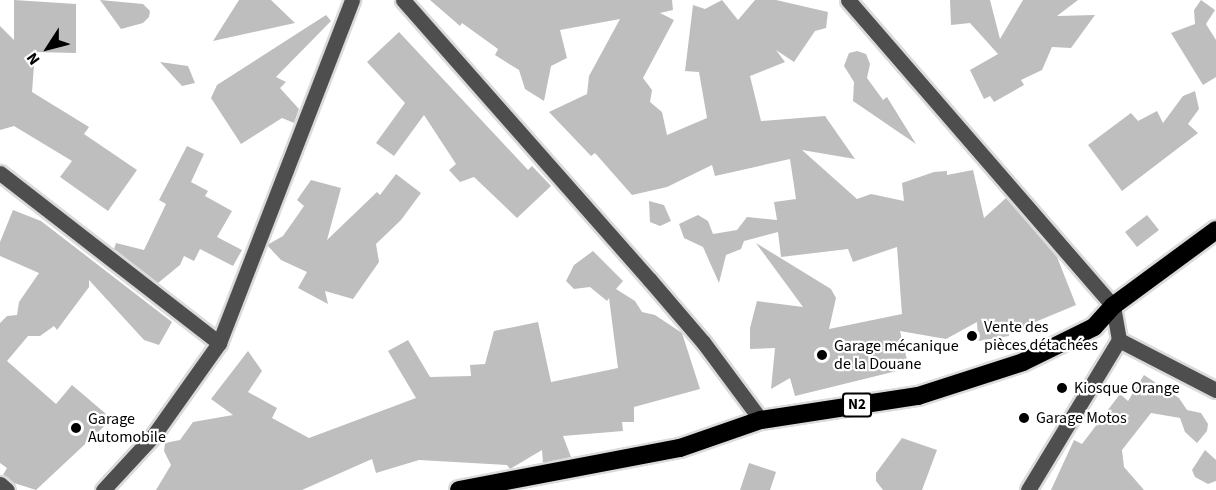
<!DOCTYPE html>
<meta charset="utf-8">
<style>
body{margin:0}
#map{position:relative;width:1216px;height:490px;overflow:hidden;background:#fff;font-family:"Source Sans 3",sans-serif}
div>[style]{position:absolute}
.building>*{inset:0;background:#bebebe}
.roads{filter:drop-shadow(2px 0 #dbdbdb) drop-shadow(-2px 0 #dbdbdb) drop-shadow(0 2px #dbdbdb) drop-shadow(0 -2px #dbdbdb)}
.minor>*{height:15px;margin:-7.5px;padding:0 7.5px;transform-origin:7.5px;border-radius:7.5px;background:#4e4e4e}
.highway>*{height:18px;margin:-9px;padding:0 9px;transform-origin:9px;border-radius:9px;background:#000}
.dots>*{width:16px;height:16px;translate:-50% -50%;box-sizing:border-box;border:3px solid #fff;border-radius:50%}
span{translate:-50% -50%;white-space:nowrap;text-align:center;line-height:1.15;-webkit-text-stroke:4.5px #fff;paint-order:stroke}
.shield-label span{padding:2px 4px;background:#fff;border:2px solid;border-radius:4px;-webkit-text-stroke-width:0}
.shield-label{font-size:15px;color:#000;font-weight:700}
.poi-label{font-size:16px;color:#000}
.left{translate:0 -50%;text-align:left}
.north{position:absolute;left:18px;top:18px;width:60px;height:60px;-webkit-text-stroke:4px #fff;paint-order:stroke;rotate:234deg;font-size:16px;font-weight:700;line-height:24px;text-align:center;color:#000}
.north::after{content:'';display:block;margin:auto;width:21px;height:27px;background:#000;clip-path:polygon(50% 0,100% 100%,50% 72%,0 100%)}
</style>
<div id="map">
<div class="building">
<i style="clip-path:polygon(14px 0,76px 4px,76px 53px,35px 52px,32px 92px,89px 127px,84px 134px,137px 170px,108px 211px,60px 177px,72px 161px,14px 126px,0 130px,0 26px,14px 40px)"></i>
<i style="clip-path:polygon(100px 0,143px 4px,150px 11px,149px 17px,143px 23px,121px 29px)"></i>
<i style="clip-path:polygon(239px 0,271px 0,295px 23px,213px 41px)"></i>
<i style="clip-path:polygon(430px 0,672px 0,673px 10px,660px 13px,674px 20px,643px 78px,652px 90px,650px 102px,662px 112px,667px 135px,707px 118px,699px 72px,685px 71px,693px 5px,705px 9px,722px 0,738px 20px,755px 0,776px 0,828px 12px,826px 28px,815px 31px,794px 62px,776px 50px,785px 62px,750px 76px,761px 121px,825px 116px,855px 159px,802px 150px,857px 199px,871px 194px,904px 201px,902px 183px,934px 172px,947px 171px,947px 175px,973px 170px,984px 218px,1006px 198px,1057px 257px,1076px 305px,1009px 333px,1009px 336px,978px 341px,977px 322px,946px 339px,900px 331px,909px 368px,795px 396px,790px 378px,771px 389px,775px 348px,750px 349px,750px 328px,757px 301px,803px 307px,756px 243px,831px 289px,836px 298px,829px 329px,902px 314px,897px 247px,853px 262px,848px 249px,781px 257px,778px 232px,744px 241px,741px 249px,726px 255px,719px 283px,703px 247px,684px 238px,679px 224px,698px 215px,708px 221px,713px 234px,737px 230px,747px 217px,777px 220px,774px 202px,796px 199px,790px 159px,715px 176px,712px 165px,667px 187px,632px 195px,595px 153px,591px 156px,549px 112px,587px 94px,589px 76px,620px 19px,560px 30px,567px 58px,551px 66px,544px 101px,525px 89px,519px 70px,495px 55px,498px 49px,462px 23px,460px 26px)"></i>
<i style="clip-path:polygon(950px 0,990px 0,1000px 39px,1023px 0,1078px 0,1057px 16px,1095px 15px,1071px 48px,1052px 47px,1042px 70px,1021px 80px,1024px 85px,994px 102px,990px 96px,984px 99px,970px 70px,998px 54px,970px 23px,951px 25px)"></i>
<i style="clip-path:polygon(1201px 0,1215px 10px,1206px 24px,1216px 40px,1216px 77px,1203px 85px,1171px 33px,1195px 24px,1194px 10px)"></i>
<i style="clip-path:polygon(326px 15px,331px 21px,276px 77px,286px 82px,280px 88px,299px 109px,294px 123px,282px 118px,241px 144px,211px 98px,217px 85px)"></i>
<i style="clip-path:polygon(399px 32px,528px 170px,532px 166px,551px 186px,517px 218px,474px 177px,460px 182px,449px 170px,456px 164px,424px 115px,394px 156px,376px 143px,405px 103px,367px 62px)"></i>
<i style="clip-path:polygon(857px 51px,866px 54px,870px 64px,867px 78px,883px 100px,887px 97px,916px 144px,853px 101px,854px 82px,844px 66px,849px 53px)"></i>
<i style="clip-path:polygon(160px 62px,188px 66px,195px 83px,182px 86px)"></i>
<i style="clip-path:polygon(1195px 91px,1199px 109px,1188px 124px,1198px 133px,1122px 191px,1088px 145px,1131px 113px,1138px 121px,1157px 111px,1163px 123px,1183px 96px)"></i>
<i style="clip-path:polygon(187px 146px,204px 154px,191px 182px,208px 191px,205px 196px,232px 211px,217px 237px,242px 250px,233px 266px,200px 249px,194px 261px,184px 256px,180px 265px,158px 283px,114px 249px,116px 243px,144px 250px,166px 204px,159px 200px)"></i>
<i style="clip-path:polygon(396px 174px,421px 193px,401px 220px,376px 244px,379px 262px,353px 299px,325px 291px,328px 304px,298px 288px,307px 272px,281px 260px,267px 245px,283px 236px,304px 206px,297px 200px,311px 180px,341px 188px,327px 240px,377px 192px,380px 195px)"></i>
<i style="clip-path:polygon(649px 201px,664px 205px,671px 221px,660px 226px,650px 222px)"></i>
<i style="clip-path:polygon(13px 210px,41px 221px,172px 322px,159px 345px,144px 340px,89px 280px,89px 287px,57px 330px,54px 326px,40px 336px,28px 336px,7px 361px,56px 404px,72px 385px,112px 419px,36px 490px,14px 483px,3px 475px,7px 468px,0 463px,0 323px,7px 316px,17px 315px,19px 302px,39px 273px,0 256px,0 242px)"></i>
<i style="clip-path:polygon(1147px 215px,1159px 230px,1137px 247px,1125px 232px)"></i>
<i style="clip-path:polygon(593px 251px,623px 281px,616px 289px,635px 301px,642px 312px,655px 315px,682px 333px,700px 389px,634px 407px,634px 422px,622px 422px,623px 431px,563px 436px,571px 457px,543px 463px,542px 450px,510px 469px,507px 465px,419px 460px,376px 473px,372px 459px,302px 490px,156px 490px,171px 465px,164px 451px,165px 443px,180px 440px,193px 422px,233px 415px,211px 399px,248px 351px,262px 371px,248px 392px,277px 408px,272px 418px,309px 438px,416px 398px,388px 351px,408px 340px,430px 377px,471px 376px,470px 365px,485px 364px,494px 331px,538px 322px,551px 382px,618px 368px,609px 298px,607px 301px,590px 287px,574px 289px,566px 281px,574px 265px)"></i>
<i style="clip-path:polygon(1144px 375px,1179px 398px,1187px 410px,1201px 413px,1208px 424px,1207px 431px,1197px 443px,1185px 432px,1180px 418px,1151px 413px,1122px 450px,1124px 467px,1144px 490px,1051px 490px,1074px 440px,1082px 444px,1120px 394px,1128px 401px)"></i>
<i style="clip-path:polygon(902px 438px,937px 450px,922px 490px,883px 490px,876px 481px,876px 473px)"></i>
<i style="clip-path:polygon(1205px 450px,1216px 460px,1216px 481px,1208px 484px,1195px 477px,1192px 470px)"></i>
<i style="clip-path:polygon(749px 463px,776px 472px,770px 490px,740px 490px)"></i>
</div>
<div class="roads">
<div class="minor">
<i style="left:403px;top:0;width:372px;rotate:48.6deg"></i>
<i style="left:649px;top:279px;width:83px;rotate:49.4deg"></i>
<i style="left:703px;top:342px;width:97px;rotate:53.4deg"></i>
<i style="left:848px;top:0;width:405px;rotate:49.1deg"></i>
<i style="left:1113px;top:306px;width:35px;rotate:80deg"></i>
<i style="left:1119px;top:340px;width:109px;rotate:27.3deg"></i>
<i style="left:0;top:173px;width:277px;rotate:37.8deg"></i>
<i style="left:0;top:484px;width:9px;rotate:41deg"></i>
<i style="left:103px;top:490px;width:74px;rotate:-47.2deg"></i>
<i style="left:153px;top:436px;width:114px;rotate:-54.6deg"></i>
<i style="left:219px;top:343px;width:368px;rotate:-68.8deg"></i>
<i style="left:1028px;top:490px;width:175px;rotate:-58.8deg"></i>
</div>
<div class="highway">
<i style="left:459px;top:490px;width:225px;rotate:-10.8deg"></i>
<i style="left:680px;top:448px;width:86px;rotate:-19.1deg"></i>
<i style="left:761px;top:420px;width:159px;rotate:-8.7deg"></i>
<i style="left:918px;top:396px;width:110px;rotate:-17.9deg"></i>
<i style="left:1023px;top:362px;width:79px;rotate:-26.2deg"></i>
<i style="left:1094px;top:327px;width:28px;rotate:-48deg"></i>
<i style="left:1113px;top:306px;width:128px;rotate:-36.4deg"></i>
</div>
</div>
<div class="dots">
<i style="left:972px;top:336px;background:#000"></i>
<i style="left:822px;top:355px;background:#000"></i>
<i style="left:1062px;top:388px;background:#000"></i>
<i style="left:1024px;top:418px;background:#000"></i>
<i style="left:76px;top:428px;background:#000"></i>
</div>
<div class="shield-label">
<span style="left:857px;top:405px">N2</span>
</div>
<div class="poi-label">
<span class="left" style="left:984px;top:336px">Vente des<br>pièces détachées</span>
<span class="left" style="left:834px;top:355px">Garage mécanique<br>de la Douane</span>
<span class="left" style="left:1074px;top:388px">Kiosque Orange</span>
<span class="left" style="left:1036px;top:418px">Garage Motos</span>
<span class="left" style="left:88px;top:428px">Garage<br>Automobile</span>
</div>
<div class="north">N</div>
</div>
